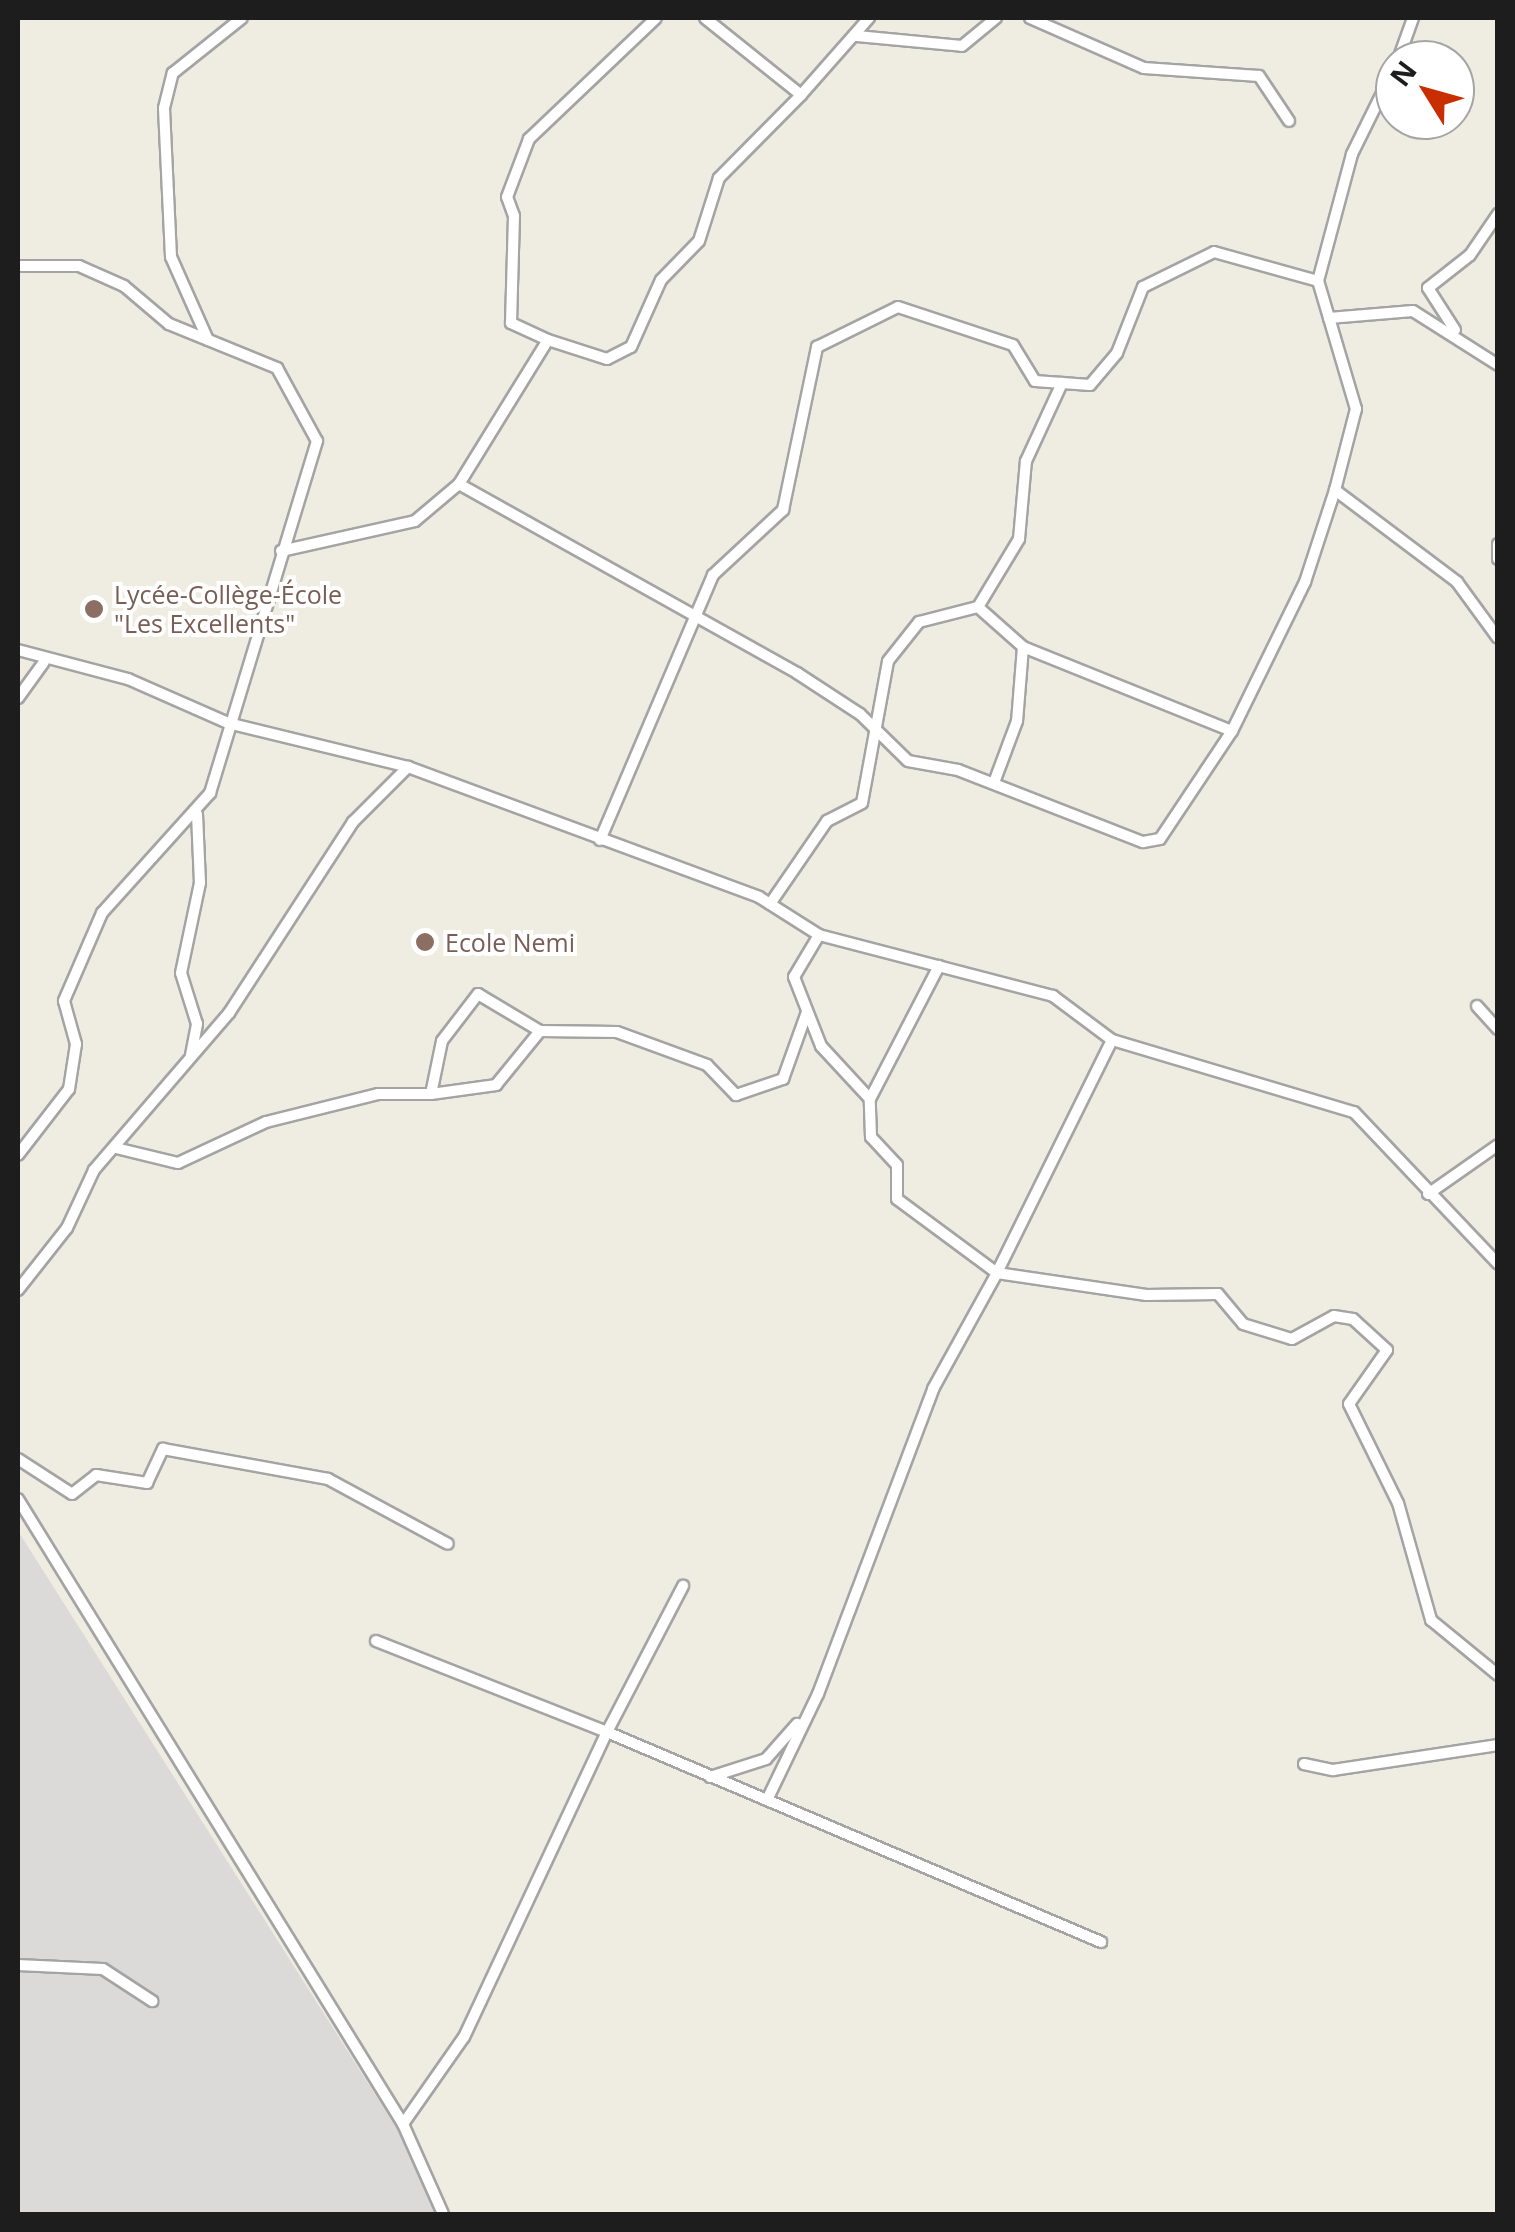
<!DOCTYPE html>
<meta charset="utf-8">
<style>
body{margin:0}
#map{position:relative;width:1515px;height:2232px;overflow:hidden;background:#efede1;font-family:"Open Sans",sans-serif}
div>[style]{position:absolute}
.residential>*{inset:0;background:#dbdad9}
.roads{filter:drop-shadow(2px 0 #a4a4a4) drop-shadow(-2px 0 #a4a4a4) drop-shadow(0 2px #a4a4a4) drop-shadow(0 -2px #a4a4a4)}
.street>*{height:10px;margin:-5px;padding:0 5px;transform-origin:5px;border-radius:5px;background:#fff}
.dots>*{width:28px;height:28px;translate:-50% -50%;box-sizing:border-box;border:5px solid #fff;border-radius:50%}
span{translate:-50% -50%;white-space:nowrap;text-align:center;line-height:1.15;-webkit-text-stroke:8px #fff;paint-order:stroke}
.education-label{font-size:25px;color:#785e54}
.left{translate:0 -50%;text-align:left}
.frame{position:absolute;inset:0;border:20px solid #1d1d1d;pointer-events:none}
.north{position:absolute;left:1375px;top:40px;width:100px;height:100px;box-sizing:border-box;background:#fff;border:2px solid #a5a5a5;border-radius:50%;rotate:307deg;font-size:28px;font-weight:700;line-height:40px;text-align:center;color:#1d1d1d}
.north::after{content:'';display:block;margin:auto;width:35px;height:45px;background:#c92e00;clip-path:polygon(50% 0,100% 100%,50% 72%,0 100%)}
</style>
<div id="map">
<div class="residential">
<i style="clip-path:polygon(18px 1531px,451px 2214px,18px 2214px)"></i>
</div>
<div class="roads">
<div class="street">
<i style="left:705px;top:18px;width:123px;rotate:38.7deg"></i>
<i style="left:801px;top:95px;width:103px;rotate:-48.6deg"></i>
<i style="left:1030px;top:18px;width:124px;rotate:23.7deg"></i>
<i style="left:1144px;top:68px;width:115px;rotate:4deg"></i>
<i style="left:1259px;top:76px;width:54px;rotate:56.3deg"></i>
<i style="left:857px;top:36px;width:105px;rotate:5.4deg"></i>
<i style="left:962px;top:46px;width:44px;rotate:-39.5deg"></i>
<i style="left:1398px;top:60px;width:45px;rotate:-70.3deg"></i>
<i style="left:18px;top:266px;width:61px"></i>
<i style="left:79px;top:266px;width:49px;rotate:24deg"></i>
<i style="left:124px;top:286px;width:59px;rotate:40.2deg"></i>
<i style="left:169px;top:324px;width:117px;rotate:22.2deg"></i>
<i style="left:277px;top:368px;width:83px;rotate:61.3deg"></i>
<i style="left:317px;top:441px;width:368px;rotate:106.9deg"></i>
<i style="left:210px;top:793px;width:161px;rotate:132deg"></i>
<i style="left:102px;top:913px;width:96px;rotate:113.4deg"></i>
<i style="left:64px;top:1001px;width:45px;rotate:74.4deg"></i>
<i style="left:76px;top:1044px;width:46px;rotate:98.8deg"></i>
<i style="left:69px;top:1089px;width:83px;rotate:127.7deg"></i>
<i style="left:1329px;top:318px;width:84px;rotate:-4.8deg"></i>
<i style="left:1413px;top:311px;width:101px;rotate:32.4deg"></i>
<i style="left:1455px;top:330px;width:50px;rotate:-122.7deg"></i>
<i style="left:1428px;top:288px;width:53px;rotate:-38.2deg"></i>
<i style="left:1470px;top:255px;width:50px;rotate:-55.7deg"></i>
<i style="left:208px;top:340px;width:91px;rotate:-114deg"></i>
<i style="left:171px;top:257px;width:149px;rotate:-92.7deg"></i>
<i style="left:164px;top:108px;width:36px;rotate:-76deg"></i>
<i style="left:173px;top:73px;width:88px;rotate:-38.6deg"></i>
<i style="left:548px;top:340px;width:41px;rotate:-155.3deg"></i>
<i style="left:511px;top:323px;width:107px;rotate:-88.4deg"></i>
<i style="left:514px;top:216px;width:20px;rotate:-110deg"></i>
<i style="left:507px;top:197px;width:62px;rotate:-69.2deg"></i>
<i style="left:529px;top:139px;width:175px;rotate:-43.6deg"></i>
<i style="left:459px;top:484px;width:387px;rotate:29.2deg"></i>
<i style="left:797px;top:673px;width:75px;rotate:33.1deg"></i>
<i style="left:860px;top:714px;width:67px;rotate:44.4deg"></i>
<i style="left:908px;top:761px;width:51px;rotate:10.2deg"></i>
<i style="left:958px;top:770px;width:199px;rotate:21.3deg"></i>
<i style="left:1143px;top:842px;width:17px;rotate:-10deg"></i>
<i style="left:1160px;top:839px;width:130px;rotate:-56.3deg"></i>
<i style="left:1232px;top:731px;width:166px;rotate:-63.9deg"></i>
<i style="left:1305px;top:582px;width:97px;rotate:-71.9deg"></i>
<i style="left:1335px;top:490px;width:84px;rotate:-75.5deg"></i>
<i style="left:1356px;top:409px;width:134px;rotate:-106.5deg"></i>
<i style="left:1318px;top:281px;width:131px;rotate:-75deg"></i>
<i style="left:1352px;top:154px;width:97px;rotate:-63.7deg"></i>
<i style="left:1335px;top:490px;width:153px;rotate:37deg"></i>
<i style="left:1457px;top:582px;width:69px;rotate:53.8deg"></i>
<i style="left:1498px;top:544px;width:15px;rotate:90deg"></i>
<i style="left:281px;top:551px;width:137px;rotate:-12.6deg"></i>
<i style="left:415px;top:521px;width:57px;rotate:-40.1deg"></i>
<i style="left:459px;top:484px;width:169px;rotate:-58.3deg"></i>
<i style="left:548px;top:340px;width:62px;rotate:17.9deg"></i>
<i style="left:607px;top:359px;width:27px;rotate:-27deg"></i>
<i style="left:631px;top:347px;width:73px;rotate:-65.9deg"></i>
<i style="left:661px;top:280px;width:54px;rotate:-45.7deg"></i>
<i style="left:699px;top:241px;width:66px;rotate:-72.4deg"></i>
<i style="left:719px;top:178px;width:117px;rotate:-45.3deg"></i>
<i style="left:978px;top:607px;width:60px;rotate:41.6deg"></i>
<i style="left:1023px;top:647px;width:74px;rotate:94.6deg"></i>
<i style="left:1017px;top:721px;width:66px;rotate:110.4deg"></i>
<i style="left:1023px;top:647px;width:225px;rotate:21.9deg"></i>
<i style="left:18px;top:650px;width:114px;rotate:14.8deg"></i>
<i style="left:128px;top:679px;width:109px;rotate:23.7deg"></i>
<i style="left:228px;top:723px;width:185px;rotate:13.7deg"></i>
<i style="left:408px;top:767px;width:374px;rotate:20.3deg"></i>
<i style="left:759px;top:897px;width:71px;rotate:32.3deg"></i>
<i style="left:819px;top:935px;width:242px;rotate:14.6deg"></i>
<i style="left:1053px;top:996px;width:74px;rotate:36.7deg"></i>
<i style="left:1112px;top:1040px;width:252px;rotate:16.6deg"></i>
<i style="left:1354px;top:1112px;width:209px;rotate:46.5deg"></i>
<i style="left:18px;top:698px;width:44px;rotate:-54.2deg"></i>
<i style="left:600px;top:840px;width:288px;rotate:-66.9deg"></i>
<i style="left:713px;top:575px;width:96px;rotate:-42.9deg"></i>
<i style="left:783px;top:510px;width:167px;rotate:-78.2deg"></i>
<i style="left:817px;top:347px;width:90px;rotate:-26.3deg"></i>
<i style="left:898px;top:307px;width:121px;rotate:18.3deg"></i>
<i style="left:1013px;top:345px;width:42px;rotate:58.6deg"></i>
<i style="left:1035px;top:381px;width:55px;rotate:4.2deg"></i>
<i style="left:1090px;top:385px;width:42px;rotate:-49.8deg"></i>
<i style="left:1117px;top:353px;width:71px;rotate:-68.5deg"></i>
<i style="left:1143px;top:287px;width:79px;rotate:-26.2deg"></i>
<i style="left:1214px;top:252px;width:108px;rotate:15.6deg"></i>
<i style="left:770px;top:904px;width:101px;rotate:-55.5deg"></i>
<i style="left:827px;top:821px;width:39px;rotate:-27deg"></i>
<i style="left:862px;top:803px;width:144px;rotate:-79.6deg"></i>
<i style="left:888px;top:661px;width:50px;rotate:-51.5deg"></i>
<i style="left:919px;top:622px;width:61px;rotate:-14.3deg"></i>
<i style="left:978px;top:607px;width:79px;rotate:-58.9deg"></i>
<i style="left:1019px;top:539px;width:78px;rotate:-84.9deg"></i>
<i style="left:1026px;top:461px;width:86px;rotate:-65.2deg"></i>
<i style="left:819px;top:935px;width:49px;rotate:120.8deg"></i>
<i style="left:794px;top:977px;width:74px;rotate:68.6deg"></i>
<i style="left:821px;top:1046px;width:72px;rotate:47.2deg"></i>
<i style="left:1477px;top:1006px;width:31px;rotate:48deg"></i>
<i style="left:540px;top:1031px;width:77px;rotate:0.7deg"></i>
<i style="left:617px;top:1032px;width:96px;rotate:20.1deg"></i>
<i style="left:707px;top:1065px;width:42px;rotate:46deg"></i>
<i style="left:736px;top:1095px;width:50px;rotate:-18.8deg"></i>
<i style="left:783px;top:1079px;width:71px;rotate:-70.3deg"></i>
<i style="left:1112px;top:1040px;width:260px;rotate:116.3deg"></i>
<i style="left:997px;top:1273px;width:151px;rotate:8.4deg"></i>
<i style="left:1146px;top:1295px;width:72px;rotate:-0.8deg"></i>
<i style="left:1218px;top:1294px;width:39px;rotate:50deg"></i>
<i style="left:1243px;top:1324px;width:51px;rotate:17deg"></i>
<i style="left:1292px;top:1339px;width:48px;rotate:-28.7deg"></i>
<i style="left:1334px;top:1316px;width:19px;rotate:9deg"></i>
<i style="left:1353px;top:1319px;width:46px;rotate:42.4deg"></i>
<i style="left:1387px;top:1350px;width:66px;rotate:125.1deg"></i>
<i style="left:1349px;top:1404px;width:110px;rotate:63.7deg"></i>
<i style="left:1398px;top:1503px;width:122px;rotate:74.2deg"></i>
<i style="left:1431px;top:1620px;width:87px;rotate:39.4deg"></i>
<i style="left:191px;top:1055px;width:32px;rotate:-79deg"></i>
<i style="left:197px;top:1024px;width:53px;rotate:-107.4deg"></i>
<i style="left:181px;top:973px;width:92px;rotate:-78.1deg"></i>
<i style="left:200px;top:883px;width:69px;rotate:-92.5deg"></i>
<i style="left:116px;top:1148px;width:64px;rotate:13.6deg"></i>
<i style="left:178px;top:1163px;width:97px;rotate:-25deg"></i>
<i style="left:266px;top:1122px;width:115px;rotate:-14deg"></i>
<i style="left:378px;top:1094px;width:53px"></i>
<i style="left:431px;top:1094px;width:66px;rotate:-7.9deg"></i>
<i style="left:496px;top:1085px;width:70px;rotate:-50.8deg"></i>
<i style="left:540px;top:1031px;width:72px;rotate:-149.2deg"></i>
<i style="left:478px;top:994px;width:59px;rotate:127.5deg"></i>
<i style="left:442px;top:1041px;width:54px;rotate:101.7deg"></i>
<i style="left:1428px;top:1194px;width:85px;rotate:-35deg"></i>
<i style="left:18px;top:1290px;width:79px;rotate:-51.7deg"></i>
<i style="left:67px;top:1228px;width:64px;rotate:-65deg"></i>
<i style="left:94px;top:1170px;width:207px;rotate:-49.3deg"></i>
<i style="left:229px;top:1013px;width:228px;rotate:-57deg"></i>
<i style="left:353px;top:822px;width:78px;rotate:-45deg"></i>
<i style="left:18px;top:1459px;width:64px;rotate:32.9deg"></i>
<i style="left:72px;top:1494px;width:31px;rotate:-38deg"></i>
<i style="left:96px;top:1475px;width:52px;rotate:8.9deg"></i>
<i style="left:147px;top:1483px;width:38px;rotate:-65deg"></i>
<i style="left:163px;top:1449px;width:168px;rotate:10.3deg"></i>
<i style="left:328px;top:1479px;width:136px;rotate:28.4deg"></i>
<i style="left:18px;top:1499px;width:734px;rotate:58.37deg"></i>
<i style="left:403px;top:2124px;width:98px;rotate:66deg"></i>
<i style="left:376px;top:1641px;width:248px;rotate:21.5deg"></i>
<i style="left:607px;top:1732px;width:165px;rotate:-62.5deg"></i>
<i style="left:1304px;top:1764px;width:30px;rotate:12deg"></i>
<i style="left:1333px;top:1770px;width:167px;rotate:-8.6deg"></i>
<i style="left:710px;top:1777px;width:59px;rotate:-17.8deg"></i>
<i style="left:766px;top:1759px;width:47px;rotate:-48.5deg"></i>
<i style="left:767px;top:1800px;width:118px;rotate:-64.3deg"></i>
<i style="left:818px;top:1694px;width:326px;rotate:-69.3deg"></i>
<i style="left:933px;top:1389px;width:132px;rotate:-61.1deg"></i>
<i style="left:997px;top:1273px;width:124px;rotate:-143.5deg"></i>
<i style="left:897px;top:1199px;width:34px;rotate:-90deg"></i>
<i style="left:897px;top:1165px;width:38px;rotate:-133deg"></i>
<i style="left:871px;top:1137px;width:38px;rotate:-92deg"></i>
<i style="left:870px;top:1099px;width:150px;rotate:-62.6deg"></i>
<i style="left:18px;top:1965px;width:85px;rotate:2.7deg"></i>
<i style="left:103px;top:1969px;width:59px;rotate:33.1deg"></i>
<i style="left:403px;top:2124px;width:106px;rotate:-55deg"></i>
<i style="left:464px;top:2037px;width:337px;rotate:-64.9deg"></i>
<i style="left:607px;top:1732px;width:537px;rotate:23.03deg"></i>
</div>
</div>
<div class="dots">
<i style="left:94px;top:609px;background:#8d6e63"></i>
<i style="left:425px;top:942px;background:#8d6e63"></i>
</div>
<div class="education-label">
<span class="left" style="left:114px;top:609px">Lycée-Collège-École<br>"Les Excellents"</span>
<span class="left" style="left:445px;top:942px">Ecole Nemi</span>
</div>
<div class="frame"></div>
<div class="north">N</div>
</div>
